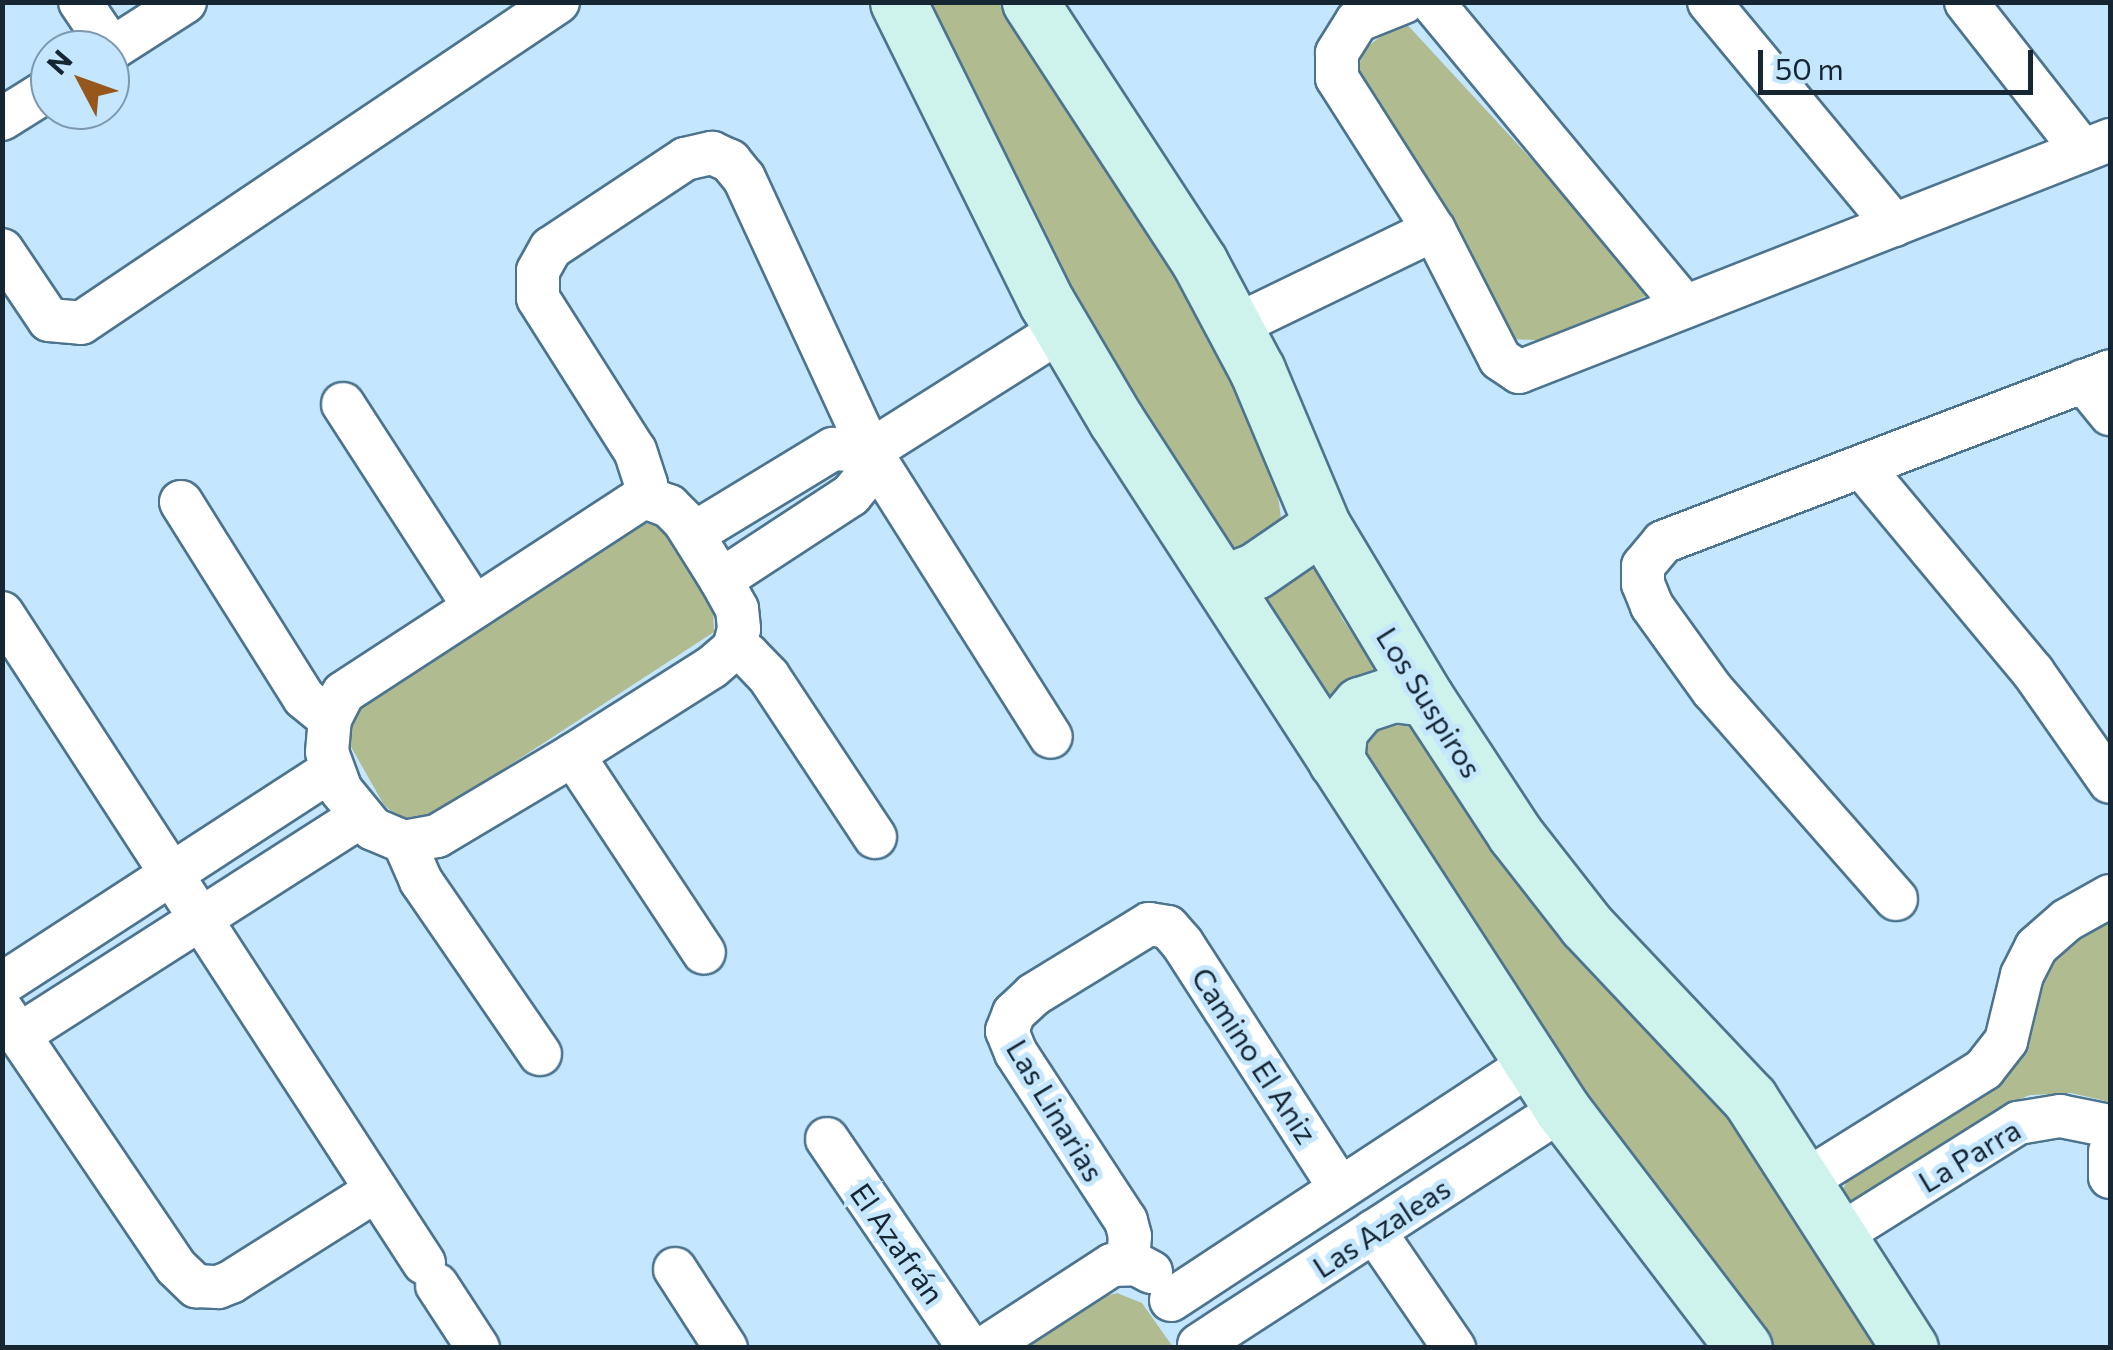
<!DOCTYPE html>
<meta charset="utf-8">
<style>
body{margin:0}
#map{position:relative;width:2113px;height:1350px;overflow:hidden;background:#c4e6ff;font-family:Commissioner,sans-serif}
div>[style]{position:absolute}
.green>*{inset:0;background:#b0bb8f}
.roads{filter:drop-shadow(2px 0 #4c748f) drop-shadow(-2px 0 #4c748f) drop-shadow(0 2px #4c748f) drop-shadow(0 -2px #4c748f)}
.street>*{height:42px;margin:-21px;padding:0 21px;transform-origin:21px;border-radius:21px;background:#fff}
.secondary>*{height:55px;margin:-27.5px;padding:0 27.5px;transform-origin:27.5px;border-radius:27.5px;background:#cef2ec}
span{translate:-50% -50%;white-space:nowrap;text-align:center;line-height:1.15;-webkit-text-stroke:10px #c4e6ff;paint-order:stroke}
.street-label{font-size:30px;color:#162632}
.frame{position:absolute;inset:0;border:5px solid #162632;pointer-events:none}
.north{position:absolute;left:30px;top:30px;width:100px;height:100px;box-sizing:border-box;background:#c4e6ff;border:2px solid #7e99ad;border-radius:50%;rotate:311deg;font-size:28px;font-weight:700;line-height:40px;text-align:center;color:#162632}
.north::after{content:'';display:block;margin:auto;width:35px;height:45px;background:#95571c;clip-path:polygon(50% 0,100% 100%,50% 72%,0 100%)}
.scale{position:absolute;left:1758px;top:50px;width:275px;height:45px;box-sizing:border-box;border:5px solid #162632;border-top:0;padding-left:12px;font-size:30px;line-height:35px;white-space:nowrap;color:#162632;-webkit-text-stroke:8px #c4e6ff;paint-order:stroke}
</style>
<div id="map">
<div class="green">
<i style="clip-path:polygon(914px 3px,1003px 3px,1178px 282px,1232px 385px,1277px 488px,1282px 526px,1231px 555px,1180px 499px)"></i>
<i style="clip-path:polygon(1402px 19px,1654px 292px,1552px 341px,1512px 339px,1356px 72px,1366px 48px)"></i>
<i style="clip-path:polygon(635px 521px,668px 528px,713px 609px,714px 632px,433px 815px,413px 822px,401px 819px,384px 805px,350px 745px,347px 730px,355px 706px)"></i>
<i style="clip-path:polygon(1308px 552px,1343px 620px,1386px 682px,1334px 707px,1265px 616px,1260px 578px)"></i>
<i style="clip-path:polygon(1399px 704px,1685px 1053px,1891px 1347px,1774px 1347px,1672px 1216px,1601px 1121px,1364px 764px,1356px 717px)"></i>
<i style="clip-path:polygon(2110px 919px,2110px 1102px,2071px 1093px,2030px 1095px,2001px 1107px,1858px 1201px,1845px 1202px,1840px 1193px,1847px 1182px,1996px 1083px,2049px 963px,2081px 935px)"></i>
<i style="clip-path:polygon(1117px 1293px,1142px 1303px,1173px 1347px,1023px 1348px,1097px 1298px)"></i>
</div>
<div class="roads">
<div class="street">
<i style="left:80px;top:2px;width:57px;rotate:55.8deg"></i>
<i style="left:1404px;top:2px;width:51px;rotate:158deg"></i>
<i style="left:1357px;top:21px;width:38px;rotate:122deg"></i>
<i style="left:1337px;top:53px;width:25px;rotate:90deg"></i>
<i style="left:1337px;top:78px;width:180px;rotate:57.5deg"></i>
<i style="left:1434px;top:230px;width:145px;rotate:62.9deg"></i>
<i style="left:1500px;top:359px;width:23px;rotate:34deg"></i>
<i style="left:1519px;top:372px;width:635px;rotate:-21.43deg"></i>
<i style="left:1432px;top:2px;width:396px;rotate:50.3deg"></i>
<i style="left:1709px;top:2px;width:290px;rotate:50.3deg"></i>
<i style="left:1966px;top:2px;width:189px;rotate:51.9deg"></i>
<i style="left:110px;top:50px;width:89px;rotate:-32.6deg"></i>
<i style="left:2px;top:119px;width:57px;rotate:-32deg"></i>
<i style="left:2px;top:250px;width:84px;rotate:56.1deg"></i>
<i style="left:49px;top:320px;width:32px;rotate:5deg"></i>
<i style="left:81px;top:323px;width:575px;rotate:-33.94deg"></i>
<i style="left:1235px;top:326px;width:221px;rotate:-25.8deg"></i>
<i style="left:2083px;top:381px;width:43px;rotate:50.7deg"></i>
<i style="left:343px;top:404px;width:239px;rotate:57.1deg"></i>
<i style="left:1863px;top:468px;width:266px;rotate:50.2deg"></i>
<i style="left:2033px;top:672px;width:134px;rotate:55deg"></i>
<i style="left:644px;top:497px;width:13px;rotate:-81deg"></i>
<i style="left:646px;top:484px;width:35px;rotate:-108deg"></i>
<i style="left:635px;top:451px;width:181px;rotate:-122.4deg"></i>
<i style="left:538px;top:298px;width:27px;rotate:-90deg"></i>
<i style="left:538px;top:271px;width:26px;rotate:-61deg"></i>
<i style="left:551px;top:248px;width:161px;rotate:-33.6deg"></i>
<i style="left:685px;top:159px;width:28px;rotate:-13deg"></i>
<i style="left:712px;top:153px;width:20px;rotate:24deg"></i>
<i style="left:730px;top:161px;width:22px;rotate:51deg"></i>
<i style="left:744px;top:178px;width:301px;rotate:65.2deg"></i>
<i style="left:870px;top:451px;width:338px;rotate:57.7deg"></i>
<i style="left:644px;top:497px;width:27px;rotate:20deg"></i>
<i style="left:669px;top:506px;width:21px;rotate:45deg"></i>
<i style="left:684px;top:521px;width:70px;rotate:57.9deg"></i>
<i style="left:721px;top:580px;width:33px;rotate:61deg"></i>
<i style="left:737px;top:609px;width:20px;rotate:84deg"></i>
<i style="left:739px;top:629px;width:20px;rotate:105deg"></i>
<i style="left:734px;top:648px;width:29px;rotate:139deg"></i>
<i style="left:712px;top:667px;width:165px;rotate:147.7deg"></i>
<i style="left:573px;top:755px;width:158px;rotate:149.2deg"></i>
<i style="left:437px;top:836px;width:34px;rotate:170deg"></i>
<i style="left:404px;top:842px;width:34px;rotate:-157deg"></i>
<i style="left:373px;top:829px;width:50px;rotate:-129.4deg"></i>
<i style="left:341px;top:790px;width:40px;rotate:-110.2deg"></i>
<i style="left:327px;top:752px;width:33px;rotate:-85deg"></i>
<i style="left:330px;top:719px;width:29px;rotate:-63deg"></i>
<i style="left:343px;top:693px;width:359px;rotate:-33.1deg"></i>
<i style="left:181px;top:502px;width:231px;rotate:57.9deg"></i>
<i style="left:304px;top:698px;width:33px;rotate:39deg"></i>
<i style="left:693px;top:534px;width:164px;rotate:-31.3deg"></i>
<i style="left:833px;top:449px;width:37px;rotate:3deg"></i>
<i style="left:870px;top:451px;width:228px;rotate:-32.3deg"></i>
<i style="left:721px;top:580px;width:155px;rotate:-33.2deg"></i>
<i style="left:851px;top:495px;width:22px;rotate:-51deg"></i>
<i style="left:865px;top:478px;width:27px;rotate:-80deg"></i>
<i style="left:2px;top:613px;width:775px;rotate:57.01deg"></i>
<i style="left:734px;top:648px;width:16px;rotate:27deg"></i>
<i style="left:748px;top:655px;width:30px;rotate:46deg"></i>
<i style="left:769px;top:677px;width:192px;rotate:56.5deg"></i>
<i style="left:573px;top:755px;width:237px;rotate:56.5deg"></i>
<i style="left:404px;top:842px;width:43px;rotate:66.4deg"></i>
<i style="left:421px;top:881px;width:210px;rotate:55.5deg"></i>
<i style="left:1896px;top:899px;width:277px;rotate:-131.3deg"></i>
<i style="left:1713px;top:691px;width:105px;rotate:-125.7deg"></i>
<i style="left:1652px;top:606px;width:24px;rotate:-112deg"></i>
<i style="left:1643px;top:584px;width:18px;rotate:-90deg"></i>
<i style="left:1643px;top:566px;width:31px;rotate:-50deg"></i>
<i style="left:1663px;top:542px;width:479px;rotate:-20.9deg"></i>
<i style="left:2px;top:984px;width:392px;rotate:-33deg"></i>
<i style="left:2px;top:1010px;width:310px;rotate:55.9deg"></i>
<i style="left:176px;top:1267px;width:28px;rotate:44deg"></i>
<i style="left:196px;top:1286px;width:22px;rotate:3deg"></i>
<i style="left:218px;top:1287px;width:14px;rotate:-21deg"></i>
<i style="left:231px;top:1282px;width:170px;rotate:-32.3deg"></i>
<i style="left:19px;top:1035px;width:405px;rotate:-32.6deg"></i>
<i style="left:827px;top:1139px;width:253px;rotate:55.8deg"></i>
<i style="left:2110px;top:1152px;width:25px;rotate:90deg"></i>
<i style="left:1805px;top:1181px;width:211px;rotate:-32deg"></i>
<i style="left:1984px;top:1069px;width:36px;rotate:-52deg"></i>
<i style="left:2006px;top:1041px;width:68px;rotate:-76.4deg"></i>
<i style="left:2022px;top:975px;width:31px;rotate:-63deg"></i>
<i style="left:2036px;top:947px;width:41px;rotate:-41.1deg"></i>
<i style="left:2067px;top:920px;width:49px;rotate:-29.2deg"></i>
<i style="left:1374px;top:1231px;width:142px;rotate:55.6deg"></i>
<i style="left:1838px;top:1236px;width:213px;rotate:-32.1deg"></i>
<i style="left:2018px;top:1123px;width:43px;rotate:-9.5deg"></i>
<i style="left:2060px;top:1116px;width:51px;rotate:11.3deg"></i>
<i style="left:1128px;top:1263px;width:27px;rotate:-86deg"></i>
<i style="left:1130px;top:1236px;width:16px;rotate:-105deg"></i>
<i style="left:1126px;top:1221px;width:201px;rotate:-123.2deg"></i>
<i style="left:1016px;top:1053px;width:24px;rotate:-112deg"></i>
<i style="left:1007px;top:1031px;width:19px;rotate:-69deg"></i>
<i style="left:1014px;top:1013px;width:26px;rotate:-43deg"></i>
<i style="left:1033px;top:995px;width:136px;rotate:-31.5deg"></i>
<i style="left:1149px;top:924px;width:19px;rotate:9deg"></i>
<i style="left:1168px;top:927px;width:21px;rotate:49deg"></i>
<i style="left:1182px;top:943px;width:290px;rotate:57.2deg"></i>
<i style="left:675px;top:1269px;width:94px;rotate:57.2deg"></i>
<i style="left:437px;top:1285px;width:75px;rotate:56.9deg"></i>
<i style="left:1171px;top:1300px;width:432px;rotate:-33.3deg"></i>
<i style="left:1199px;top:1345px;width:433px;rotate:-33deg"></i>
<i style="left:984px;top:1348px;width:153px;rotate:-33deg"></i>
<i style="left:1112px;top:1265px;width:24px;rotate:-2deg"></i>
<i style="left:1136px;top:1264px;width:17px;rotate:28deg"></i>
</div>
<div class="secondary">
<i style="left:898px;top:2px;width:336px;rotate:63.7deg"></i>
<i style="left:1047px;top:303px;width:136px;rotate:59.5deg"></i>
<i style="left:1116px;top:420px;width:821px;rotate:57.08deg"></i>
<i style="left:1562px;top:1109px;width:300px;rotate:52.7deg"></i>
<i style="left:1030px;top:2px;width:311px;rotate:56.9deg"></i>
<i style="left:1200px;top:263px;width:121px;rotate:62deg"></i>
<i style="left:1257px;top:370px;width:168px;rotate:67.2deg"></i>
<i style="left:1322px;top:525px;width:202px;rotate:59deg"></i>
<i style="left:1426px;top:698px;width:163px;rotate:56.8deg"></i>
<i style="left:1515px;top:834px;width:115px;rotate:52deg"></i>
<i style="left:1586px;top:925px;width:239px;rotate:46.7deg"></i>
<i style="left:1750px;top:1099px;width:296px;rotate:57.3deg"></i>
<i style="left:1223px;top:583px;width:34px;rotate:-21deg"></i>
<i style="left:1255px;top:571px;width:81px;rotate:-34.5deg"></i>
<i style="left:1336px;top:761px;width:31px;rotate:-84deg"></i>
<i style="left:1339px;top:730px;width:33px;rotate:-50deg"></i>
<i style="left:1360px;top:705px;width:35px;rotate:-18deg"></i>
<i style="left:1393px;top:694px;width:33px;rotate:7deg"></i>
</div>
</div>
<div class="street-label">
<span style="left:1430px;top:702px;rotate:58deg">Los Suspiros</span>
<span style="left:1255px;top:1055px;rotate:57deg">Camino El Aniz</span>
<span style="left:1056px;top:1110px;rotate:59deg">Las Linarias</span>
<span style="left:1969px;top:1155px;rotate:-31deg">La Parra</span>
<span style="left:1381px;top:1227px;rotate:-33deg">Las Azaleas</span>
<span style="left:898px;top:1243px;rotate:55deg">El Azafrán</span>
</div>
<div class="frame"></div>
<div class="north">N</div>
<div class="scale">50 m</div>
</div>
